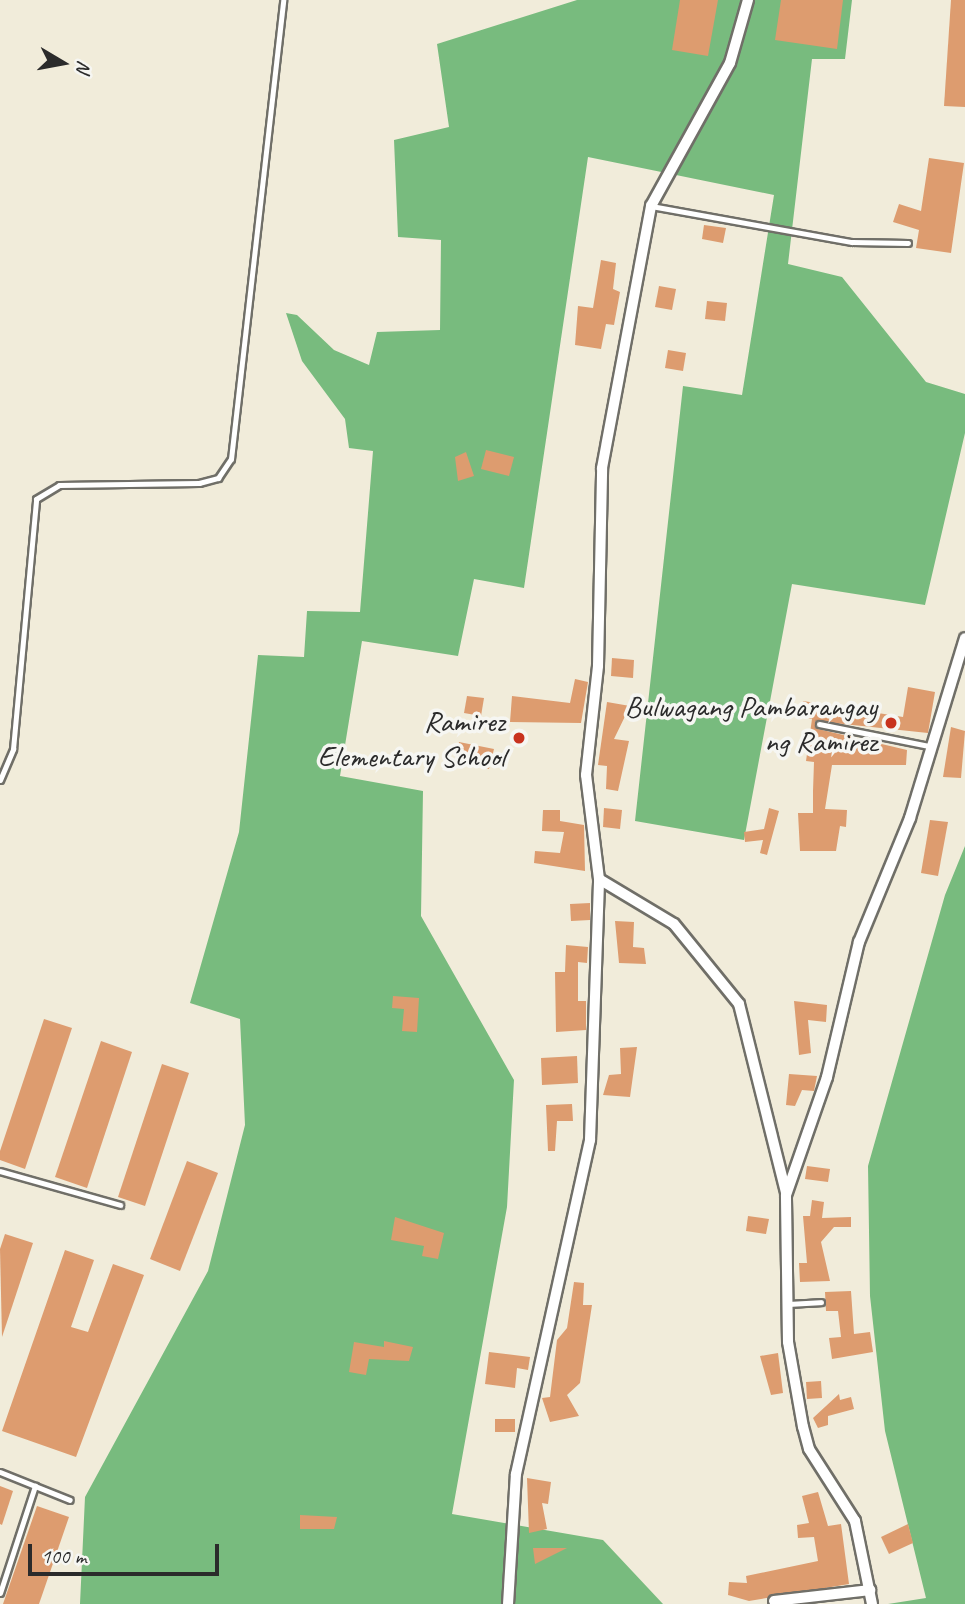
<!DOCTYPE html>
<style>
body{margin:0}
#map{position:relative;width:965px;height:1604px;overflow:hidden;background:#f1ecda;font-family:Caveat,sans-serif}
div>[style]{position:absolute}
.forest>*{inset:0;background:#78bb7e}
.building>*{inset:0;background:#dd9c6f}
.roads{filter:drop-shadow(2px 0 #706f68) drop-shadow(-2px 0 #706f68) drop-shadow(0 2px #706f68) drop-shadow(0 -2px #706f68)}
.service>*{height:5px;margin:-2.5px;padding:0 2.5px;transform-origin:2.5px;border-radius:2.5px;background:#fff}
.minor>*{height:10px;margin:-5px;padding:0 5px;transform-origin:5px;border-radius:5px;background:#fff}
.dots>*{width:19px;height:19px;translate:-50% -50%;box-sizing:border-box;border:4px solid #f6f6f2;border-radius:50%}
span{translate:-50% -50%;white-space:nowrap;text-align:center;line-height:1.15;-webkit-text-stroke:7px #f6f6f2;paint-order:stroke}
.poi-label{font-size:30px;color:#2b2b2b}
.right{translate:-100% -50%;text-align:right}
.north{position:absolute;left:28px;top:28px;width:70px;height:70px;-webkit-text-stroke:5px #f6f6f2;paint-order:stroke;rotate:100deg;font-size:19px;font-weight:700;line-height:28px;text-align:center;color:#2b2b2b}
.north::after{content:'';display:block;margin:auto;width:24px;height:32px;background:#2b2b2b;clip-path:polygon(50% 0,100% 100%,50% 72%,0 100%)}
.scale{position:absolute;left:28px;top:1544px;width:191px;height:32px;box-sizing:border-box;border:4px solid #2b2b2b;border-top:0;padding-left:9px;font-size:21px;line-height:24px;white-space:nowrap;color:#2b2b2b;-webkit-text-stroke:5px #f6f6f2;paint-order:stroke}
</style>
<div id="map">
<div class="forest">
<i style="clip-path:polygon(577px 0,852px 0,845px 59px,812px 59px,788px 264px,842px 277px,926px 382px,965px 394px,965px 433px,925px 605px,792px 584px,744px 840px,635px 821px,683px 386px,742px 395px,774px 195px,588px 157px,524px 588px,474px 579px,458px 656px,362px 641px,340px 776px,423px 791px,421px 916px,514px 1080px,507px 1207px,452px 1514px,603px 1540px,663px 1604px,80px 1604px,85px 1497px,208px 1271px,245px 1125px,240px 1019px,190px 1003px,239px 832px,258px 655px,304px 657px,307px 611px,360px 612px,373px 451px,349px 448px,345px 419px,302px 361px,286px 313px,297px 315px,334px 350px,369px 365px,377px 332px,440px 330px,441px 240px,398px 237px,394px 140px,449px 127px,437px 44px)"></i>
<i style="clip-path:polygon(965px 846px,965px 1604px,888px 1604px,926px 1598px,885px 1431px,870px 1296px,868px 1166px,945px 895px)"></i>
</div>
<div class="building">
<i style="clip-path:polygon(680px 0,718px 0,708px 56px,672px 50px)"></i>
<i style="clip-path:polygon(781px 0,843px 0,837px 49px,775px 40px)"></i>
<i style="clip-path:polygon(951px 0,965px 0,965px 107px,944px 106px)"></i>
<i style="clip-path:polygon(929px 158px,964px 163px,951px 253px,916px 248px,919px 230px,893px 222px,899px 204px,921px 211px)"></i>
<i style="clip-path:polygon(704px 225px,726px 228px,723px 243px,702px 239px)"></i>
<i style="clip-path:polygon(601px 260px,616px 263px,613px 289px,620px 292px,614px 325px,606px 324px,601px 349px,575px 345px,578px 306px,593px 308px)"></i>
<i style="clip-path:polygon(659px 286px,676px 289px,672px 310px,655px 307px)"></i>
<i style="clip-path:polygon(707px 301px,727px 303px,725px 321px,705px 319px)"></i>
<i style="clip-path:polygon(668px 350px,686px 353px,683px 371px,665px 368px)"></i>
<i style="clip-path:polygon(486px 450px,514px 457px,509px 476px,481px 469px)"></i>
<i style="clip-path:polygon(466px 452px,474px 476px,458px 481px,455px 457px)"></i>
<i style="clip-path:polygon(612px 658px,634px 660px,633px 678px,611px 676px)"></i>
<i style="clip-path:polygon(575px 679px,588px 682px,581px 723px,510px 722px,512px 696px,570px 703px)"></i>
<i style="clip-path:polygon(908px 687px,935px 692px,928px 733px,815px 721px,818px 729px,907px 750px,906px 765px,832px 765px,825px 809px,847px 810px,846px 827px,840px 826px,836px 851px,800px 851px,798px 813px,813px 813px,813px 791px,814px 762px,806px 761px,812px 719px,800px 716px,803px 701px,903px 717px)"></i>
<i style="clip-path:polygon(467px 696px,484px 698px,481px 716px,464px 713px)"></i>
<i style="clip-path:polygon(607px 702px,630px 706px,614px 739px,629px 741px,618px 791px,606px 789px,607px 766px,598px 765px)"></i>
<i style="clip-path:polygon(951px 727px,965px 731px,961px 778px,943px 777px)"></i>
<i style="clip-path:polygon(459px 742px,494px 749px,489px 769px,455px 762px)"></i>
<i style="clip-path:polygon(604px 808px,622px 810px,620px 829px,603px 827px)"></i>
<i style="clip-path:polygon(769px 808px,779px 811px,767px 855px,760px 853px,763px 840px,745px 842px,744px 832px,764px 829px)"></i>
<i style="clip-path:polygon(543px 810px,560px 810px,560px 821px,584px 825px,585px 871px,534px 863px,535px 851px,560px 853px,564px 832px,542px 831px)"></i>
<i style="clip-path:polygon(930px 820px,948px 822px,938px 876px,921px 873px)"></i>
<i style="clip-path:polygon(590px 903px,590px 920px,571px 921px,570px 904px)"></i>
<i style="clip-path:polygon(615px 921px,634px 922px,633px 947px,644px 948px,646px 964px,619px 963px)"></i>
<i style="clip-path:polygon(566px 945px,588px 947px,587px 963px,578px 962px,578px 1001px,586px 1001px,586px 1030px,556px 1032px,555px 972px,565px 972px)"></i>
<i style="clip-path:polygon(393px 996px,419px 998px,417px 1032px,402px 1031px,404px 1009px,392px 1008px)"></i>
<i style="clip-path:polygon(794px 1001px,827px 1005px,826px 1022px,808px 1020px,811px 1053px,799px 1055px)"></i>
<i style="clip-path:polygon(44px 1019px,72px 1028px,25px 1169px,0 1160px,0 1151px)"></i>
<i style="clip-path:polygon(101px 1041px,132px 1052px,87px 1188px,55px 1177px)"></i>
<i style="clip-path:polygon(637px 1047px,630px 1097px,603px 1095px,609px 1075px,621px 1074px,620px 1048px)"></i>
<i style="clip-path:polygon(577px 1056px,578px 1083px,542px 1085px,541px 1058px)"></i>
<i style="clip-path:polygon(162px 1064px,189px 1073px,145px 1206px,118px 1197px)"></i>
<i style="clip-path:polygon(789px 1074px,817px 1076px,814px 1091px,802px 1090px,795px 1106px,786px 1105px)"></i>
<i style="clip-path:polygon(572px 1104px,573px 1121px,557px 1121px,555px 1151px,548px 1151px,546px 1105px)"></i>
<i style="clip-path:polygon(187px 1161px,218px 1173px,180px 1271px,150px 1259px)"></i>
<i style="clip-path:polygon(807px 1166px,830px 1169px,828px 1182px,805px 1179px)"></i>
<i style="clip-path:polygon(812px 1200px,824px 1202px,822px 1218px,851px 1217px,851px 1227px,834px 1227px,821px 1242px,830px 1281px,800px 1282px,799px 1263px,807px 1263px,803px 1216px,810px 1216px)"></i>
<i style="clip-path:polygon(748px 1216px,769px 1219px,766px 1234px,746px 1231px)"></i>
<i style="clip-path:polygon(395px 1217px,444px 1233px,438px 1259px,422px 1256px,424px 1246px,391px 1240px)"></i>
<i style="clip-path:polygon(5px 1234px,33px 1243px,2px 1337px,0 1249px)"></i>
<i style="clip-path:polygon(65px 1250px,94px 1260px,71px 1327px,88px 1332px,113px 1264px,144px 1275px,76px 1457px,2px 1431px)"></i>
<i style="clip-path:polygon(574px 1282px,584px 1283px,583px 1305px,592px 1305px,580px 1383px,567px 1395px,579px 1416px,550px 1422px,542px 1398px,550px 1397px,557px 1340px,567px 1328px)"></i>
<i style="clip-path:polygon(851px 1291px,854px 1334px,870px 1332px,873px 1352px,832px 1359px,829px 1338px,841px 1337px,838px 1311px,826px 1311px,825px 1292px)"></i>
<i style="clip-path:polygon(384px 1341px,413px 1347px,409px 1361px,369px 1359px,366px 1375px,349px 1372px,354px 1342px,384px 1347px)"></i>
<i style="clip-path:polygon(489px 1352px,530px 1357px,528px 1370px,517px 1368px,515px 1388px,485px 1384px)"></i>
<i style="clip-path:polygon(778px 1353px,783px 1393px,771px 1395px,760px 1356px)"></i>
<i style="clip-path:polygon(821px 1381px,822px 1398px,807px 1399px,806px 1382px)"></i>
<i style="clip-path:polygon(839px 1394px,840px 1400px,851px 1397px,854px 1409px,828px 1416px,828px 1425px,818px 1428px,813px 1418px)"></i>
<i style="clip-path:polygon(495px 1419px,515px 1419px,515px 1432px,495px 1432px)"></i>
<i style="clip-path:polygon(527px 1478px,551px 1482px,548px 1504px,542px 1503px,547px 1529px,529px 1533px)"></i>
<i style="clip-path:polygon(0 1486px,13px 1491px,2px 1525px,0 1524px)"></i>
<i style="clip-path:polygon(818px 1492px,828px 1526px,841px 1524px,849px 1584px,749px 1601px,728px 1595px,729px 1582px,747px 1583px,746px 1576px,818px 1561px,814px 1537px,798px 1538px,797px 1525px,809px 1523px,802px 1496px)"></i>
<i style="clip-path:polygon(37px 1506px,69px 1517px,39px 1604px,3px 1604px)"></i>
<i style="clip-path:polygon(300px 1515px,337px 1517px,334px 1529px,300px 1529px)"></i>
<i style="clip-path:polygon(908px 1524px,913px 1543px,889px 1554px,881px 1537px)"></i>
<i style="clip-path:polygon(533px 1548px,567px 1548px,535px 1564px)"></i>
</div>
<div class="roads">
<div class="service">
<i style="left:651px;top:206px;width:204px;rotate:10.2deg"></i>
<i style="left:852px;top:242px;width:56px;rotate:1deg"></i>
<i style="left:819px;top:724px;width:112px;rotate:11.3deg"></i>
<i style="left:0;top:780px;width:34px;rotate:-67deg"></i>
<i style="left:13px;top:749px;width:251px;rotate:-84.7deg"></i>
<i style="left:36px;top:499px;width:27px;rotate:-31deg"></i>
<i style="left:59px;top:485px;width:140px;rotate:-0.8deg"></i>
<i style="left:199px;top:483px;width:20px;rotate:-15deg"></i>
<i style="left:218px;top:478px;width:23px;rotate:-56deg"></i>
<i style="left:231px;top:459px;width:462px;rotate:-83.5deg"></i>
<i style="left:0;top:1171px;width:125px;rotate:15.8deg"></i>
<i style="left:786px;top:1304px;width:35px;rotate:-3deg"></i>
<i style="left:0;top:1472px;width:75px;rotate:21.8deg"></i>
<i style="left:0;top:1593px;width:113px;rotate:-71.9deg"></i>
</div>
<div class="minor">
<i style="left:599px;top:879px;width:87px;rotate:31deg"></i>
<i style="left:674px;top:924px;width:103px;rotate:50.9deg"></i>
<i style="left:739px;top:1004px;width:194px;rotate:76deg"></i>
<i style="left:774px;top:1601px;width:97px;rotate:-6.5deg"></i>
<i style="left:508px;top:1604px;width:130px;rotate:-86.5deg"></i>
<i style="left:516px;top:1474px;width:342px;rotate:-77.5deg"></i>
<i style="left:590px;top:1140px;width:261px;rotate:-88deg"></i>
<i style="left:599px;top:879px;width:105px;rotate:-97.1deg"></i>
<i style="left:586px;top:775px;width:110px;rotate:-83.7deg"></i>
<i style="left:598px;top:666px;width:198px;rotate:-88.8deg"></i>
<i style="left:602px;top:468px;width:267px;rotate:-79.4deg"></i>
<i style="left:651px;top:206px;width:163px;rotate:-61.1deg"></i>
<i style="left:730px;top:63px;width:66px;rotate:-74.1deg"></i>
<i style="left:872px;top:1604px;width:85px;rotate:-101.6deg"></i>
<i style="left:855px;top:1521px;width:85px;rotate:-122.6deg"></i>
<i style="left:809px;top:1449px;width:23px;rotate:-105deg"></i>
<i style="left:803px;top:1427px;width:86px;rotate:-100deg"></i>
<i style="left:788px;top:1342px;width:147px;rotate:-90.8deg"></i>
<i style="left:786px;top:1195px;width:125px;rotate:-70.8deg"></i>
<i style="left:827px;top:1077px;width:139px;rotate:-76.7deg"></i>
<i style="left:859px;top:942px;width:134px;rotate:-67.6deg"></i>
<i style="left:910px;top:818px;width:188px;rotate:-73deg"></i>
</div>
</div>
<div class="dots">
<i style="left:891px;top:723px;background:#c8321e"></i>
<i style="left:519px;top:738px;background:#c8321e"></i>
</div>
<div class="poi-label">
<span class="right" style="left:877px;top:723px">Bulwagang Pambarangay<br>ng Ramirez</span>
<span class="right" style="left:505px;top:738px">Ramirez<br>Elementary School</span>
</div>
<div class="north">N</div>
<div class="scale">100 m</div>
</div>
